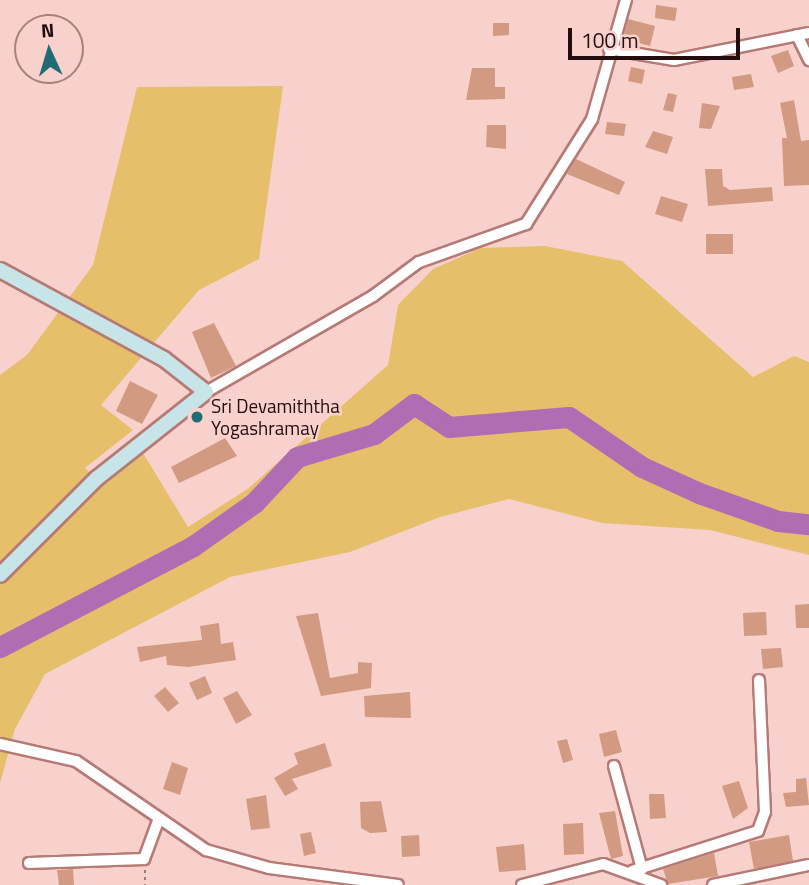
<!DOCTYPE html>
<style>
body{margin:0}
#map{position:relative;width:809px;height:885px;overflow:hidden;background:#f8d1cc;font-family:"Titillium Web",sans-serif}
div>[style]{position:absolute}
.green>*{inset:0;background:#e6bf6b}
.river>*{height:21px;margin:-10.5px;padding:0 10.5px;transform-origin:10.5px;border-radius:10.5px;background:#af6db3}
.building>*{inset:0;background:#d19a81}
.path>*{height:2px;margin-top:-1px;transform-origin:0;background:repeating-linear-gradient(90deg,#9b7b78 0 3.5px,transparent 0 7px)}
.roads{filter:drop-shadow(2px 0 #b67a75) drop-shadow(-2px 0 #b67a75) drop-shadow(0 2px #b67a75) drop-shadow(0 -2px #b67a75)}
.street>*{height:10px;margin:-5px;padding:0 5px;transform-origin:5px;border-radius:5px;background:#fff}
.secondary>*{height:14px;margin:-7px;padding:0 7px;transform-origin:7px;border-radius:7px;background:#c7e5e8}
.dots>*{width:19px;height:19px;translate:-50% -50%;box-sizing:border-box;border:4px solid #f8d1cc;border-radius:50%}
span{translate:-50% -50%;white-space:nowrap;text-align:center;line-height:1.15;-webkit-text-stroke:5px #f8d1cc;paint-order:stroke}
.poi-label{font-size:19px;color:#240e0d}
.left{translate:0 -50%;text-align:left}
.north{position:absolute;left:14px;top:14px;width:70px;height:70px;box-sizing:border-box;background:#f8d1cc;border:2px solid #a38380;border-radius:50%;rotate:356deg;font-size:19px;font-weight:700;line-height:28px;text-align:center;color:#240e0d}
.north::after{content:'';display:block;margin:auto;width:24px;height:32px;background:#216c74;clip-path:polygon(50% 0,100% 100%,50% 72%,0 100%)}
.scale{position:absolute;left:568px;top:28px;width:172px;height:32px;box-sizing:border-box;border:4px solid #240e0d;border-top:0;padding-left:9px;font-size:21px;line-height:24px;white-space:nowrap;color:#240e0d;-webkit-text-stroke:5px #f8d1cc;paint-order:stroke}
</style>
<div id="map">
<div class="green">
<i style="clip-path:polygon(283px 86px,259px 259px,199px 290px,101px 405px,133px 430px,85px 468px,104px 485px,143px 453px,188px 527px,249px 488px,388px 365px,398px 305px,433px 269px,481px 248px,545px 246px,622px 261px,753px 377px,794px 356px,809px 362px,809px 555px,710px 530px,602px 523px,509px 499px,440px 517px,350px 552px,230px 577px,45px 674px,15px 729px,0 783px,0 375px,27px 355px,93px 265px,137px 87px)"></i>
</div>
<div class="river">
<i style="left:0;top:647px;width:218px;rotate:-27.6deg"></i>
<i style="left:193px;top:546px;width:75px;rotate:-35.2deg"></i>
<i style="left:254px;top:503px;width:63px;rotate:-46.9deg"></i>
<i style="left:297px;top:457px;width:80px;rotate:-16.6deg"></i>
<i style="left:374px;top:434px;width:50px;rotate:-36.9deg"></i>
<i style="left:414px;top:404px;width:42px;rotate:33.3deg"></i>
<i style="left:449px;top:427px;width:120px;rotate:-4.8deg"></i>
<i style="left:569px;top:417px;width:88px;rotate:34.4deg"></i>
<i style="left:642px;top:467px;width:63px;rotate:24.5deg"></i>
<i style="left:699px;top:493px;width:84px;rotate:19.5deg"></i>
<i style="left:778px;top:521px;width:31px;rotate:6deg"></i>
</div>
<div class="building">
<i style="clip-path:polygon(656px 5px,677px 8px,675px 21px,655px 18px)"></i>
<i style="clip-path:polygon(628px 19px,655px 26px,650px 46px,623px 39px)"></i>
<i style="clip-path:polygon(493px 23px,509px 23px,509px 35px,493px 36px)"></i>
<i style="clip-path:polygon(788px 50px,794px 66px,778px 73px,771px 56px)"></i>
<i style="clip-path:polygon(631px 67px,645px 70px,642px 84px,628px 81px)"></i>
<i style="clip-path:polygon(472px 68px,495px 68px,495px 87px,505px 87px,505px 99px,466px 100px)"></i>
<i style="clip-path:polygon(751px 74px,754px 87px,734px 90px,732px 77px)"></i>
<i style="clip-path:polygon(668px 93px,677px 95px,673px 112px,663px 110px)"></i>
<i style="clip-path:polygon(794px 100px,801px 141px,809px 140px,809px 185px,784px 186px,782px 138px,787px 138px,780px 103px)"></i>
<i style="clip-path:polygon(702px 103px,720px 106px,711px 129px,699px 128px)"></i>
<i style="clip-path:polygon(607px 122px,626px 124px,624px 136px,605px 134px)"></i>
<i style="clip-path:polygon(487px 125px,506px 125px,506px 149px,486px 147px)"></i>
<i style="clip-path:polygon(653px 131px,673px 137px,667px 154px,645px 147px)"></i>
<i style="clip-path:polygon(576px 159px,625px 182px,619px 195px,567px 174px)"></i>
<i style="clip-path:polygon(705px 169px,722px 169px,723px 186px,730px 190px,772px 187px,773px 201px,708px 206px)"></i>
<i style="clip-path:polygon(661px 196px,688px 204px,682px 222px,655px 214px)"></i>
<i style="clip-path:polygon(706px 234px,733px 234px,733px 254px,706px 254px)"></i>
<i style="clip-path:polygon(214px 323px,236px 366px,211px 378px,192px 332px)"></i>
<i style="clip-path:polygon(130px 381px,158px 395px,142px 424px,116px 411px)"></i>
<i style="clip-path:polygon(225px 438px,237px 456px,179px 483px,171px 467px)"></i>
<i style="clip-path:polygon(809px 604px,809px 628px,796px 628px,795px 605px)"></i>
<i style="clip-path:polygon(766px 612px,767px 635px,744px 636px,743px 613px)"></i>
<i style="clip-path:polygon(318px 613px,330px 678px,358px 673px,358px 662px,372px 663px,371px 688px,321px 696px,296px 616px)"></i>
<i style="clip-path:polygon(219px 623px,221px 644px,233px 642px,236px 660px,188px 667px,167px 665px,166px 656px,140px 662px,137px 647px,202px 640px,200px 626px)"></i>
<i style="clip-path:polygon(781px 648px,783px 667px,763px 669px,761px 649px)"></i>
<i style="clip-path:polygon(205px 676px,212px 693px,197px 700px,189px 683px)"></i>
<i style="clip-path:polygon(165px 687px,179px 703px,168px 712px,154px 696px)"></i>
<i style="clip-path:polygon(237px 691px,252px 715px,236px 724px,223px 698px)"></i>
<i style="clip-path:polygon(410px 692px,411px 718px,365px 717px,364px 696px)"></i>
<i style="clip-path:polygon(616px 730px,622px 752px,604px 757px,599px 734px)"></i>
<i style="clip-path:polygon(567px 739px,573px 760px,563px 763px,557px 741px)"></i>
<i style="clip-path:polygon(325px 743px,332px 766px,292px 779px,298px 789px,285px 796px,274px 778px,298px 764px,294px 753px)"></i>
<i style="clip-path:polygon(172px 762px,188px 768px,180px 795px,163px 789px)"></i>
<i style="clip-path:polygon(806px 778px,809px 805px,786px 807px,783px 793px,796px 792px,796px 779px)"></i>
<i style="clip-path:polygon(739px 781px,748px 808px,733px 819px,722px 786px)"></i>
<i style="clip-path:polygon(649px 794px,664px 794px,666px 818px,650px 819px)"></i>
<i style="clip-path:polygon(266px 795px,270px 828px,251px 830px,246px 799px)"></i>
<i style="clip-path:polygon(381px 801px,387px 832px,370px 833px,361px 828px,360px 802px)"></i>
<i style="clip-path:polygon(615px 811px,623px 856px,611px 859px,599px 813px)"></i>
<i style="clip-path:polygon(583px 823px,584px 854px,564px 855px,563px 824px)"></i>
<i style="clip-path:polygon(311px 832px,316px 853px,304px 856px,300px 834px)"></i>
<i style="clip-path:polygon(419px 835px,420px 856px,402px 857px,401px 836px)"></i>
<i style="clip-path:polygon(789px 835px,793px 861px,754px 869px,749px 842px)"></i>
<i style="clip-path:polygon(524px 844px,526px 870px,499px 872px,496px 847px)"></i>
<i style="clip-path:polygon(714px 853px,718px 876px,668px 884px,663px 869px)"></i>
<i style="clip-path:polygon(73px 869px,74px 885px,59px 885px,57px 870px)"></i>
</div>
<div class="path">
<i style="left:145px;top:870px;width:15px;rotate:90deg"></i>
</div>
<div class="roads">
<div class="street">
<i style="left:797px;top:35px;width:28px;rotate:64deg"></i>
<i style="left:609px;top:49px;width:66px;rotate:9.6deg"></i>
<i style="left:674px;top:60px;width:138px;rotate:-11.3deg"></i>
<i style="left:206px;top:392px;width:193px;rotate:-29.9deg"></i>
<i style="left:373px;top:296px;width:57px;rotate:-36.5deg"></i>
<i style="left:419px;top:262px;width:114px;rotate:-19.6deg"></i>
<i style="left:526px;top:224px;width:124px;rotate:-57.8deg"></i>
<i style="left:592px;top:119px;width:124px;rotate:-74.1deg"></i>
<i style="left:0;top:744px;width:78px;rotate:12.6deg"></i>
<i style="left:76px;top:761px;width:158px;rotate:34.4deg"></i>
<i style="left:206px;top:850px;width:66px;rotate:15.9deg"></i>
<i style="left:269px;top:868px;width:130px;rotate:7.5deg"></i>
<i style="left:614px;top:766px;width:107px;rotate:74.8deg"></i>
<i style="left:29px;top:863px;width:115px;rotate:-2deg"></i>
<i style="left:144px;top:859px;width:40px;rotate:-69.8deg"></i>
<i style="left:632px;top:871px;width:132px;rotate:-17.6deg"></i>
<i style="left:758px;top:831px;width:20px;rotate:-70deg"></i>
<i style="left:765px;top:812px;width:132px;rotate:-92.6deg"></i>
<i style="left:522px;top:885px;width:84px;rotate:-14.5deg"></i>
<i style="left:603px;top:864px;width:62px;rotate:19.9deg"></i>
<i style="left:713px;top:885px;width:98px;rotate:-11.8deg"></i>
</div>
<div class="secondary">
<i style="left:0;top:270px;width:187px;rotate:28.5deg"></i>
<i style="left:164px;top:359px;width:53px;rotate:38.2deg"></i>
<i style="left:206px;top:392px;width:139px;rotate:141.7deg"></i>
<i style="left:97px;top:478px;width:137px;rotate:135deg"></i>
</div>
</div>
<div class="dots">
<i style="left:197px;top:417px;background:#216c74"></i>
</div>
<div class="poi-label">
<span class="left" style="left:211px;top:417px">Sri Devamiththa<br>Yogashramay</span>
</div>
<div class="north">N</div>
<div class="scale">100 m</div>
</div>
